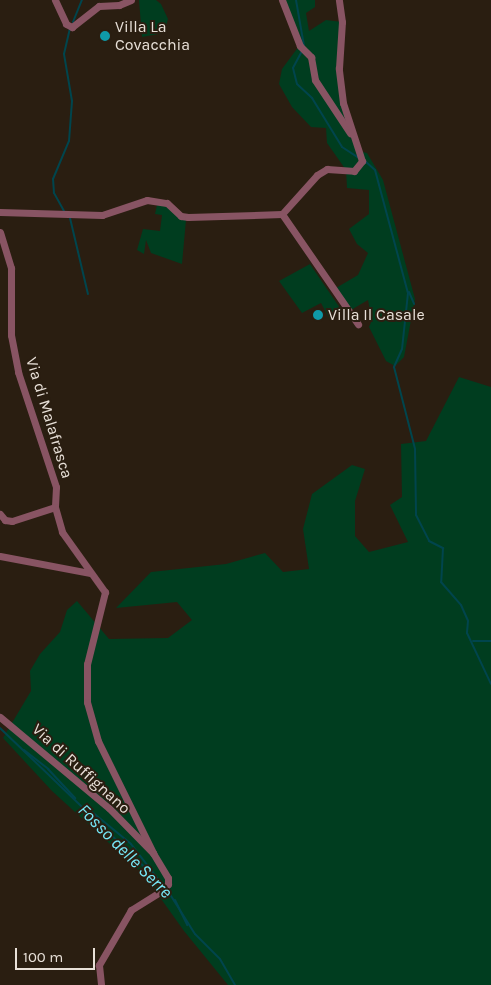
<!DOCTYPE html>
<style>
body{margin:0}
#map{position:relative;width:491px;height:985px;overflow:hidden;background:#2a1e11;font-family:Karla,sans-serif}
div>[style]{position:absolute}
.green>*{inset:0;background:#003d1f}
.stream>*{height:2px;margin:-1px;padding:0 1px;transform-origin:1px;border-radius:1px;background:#00454d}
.minor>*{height:7px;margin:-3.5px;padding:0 3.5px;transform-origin:3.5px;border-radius:3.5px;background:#885463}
.dots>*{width:14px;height:14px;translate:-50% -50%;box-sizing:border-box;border:2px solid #2a1e11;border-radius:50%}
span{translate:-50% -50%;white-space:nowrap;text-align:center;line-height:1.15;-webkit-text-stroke:4px #2a1e11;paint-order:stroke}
.poi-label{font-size:16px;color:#e8e0d8}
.left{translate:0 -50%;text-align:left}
.street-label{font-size:16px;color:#e8e0d8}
.water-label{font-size:18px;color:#76e8f7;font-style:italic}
.scale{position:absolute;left:15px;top:948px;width:80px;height:22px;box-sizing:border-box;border:2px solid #e8e0d8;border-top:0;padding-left:6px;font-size:15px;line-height:18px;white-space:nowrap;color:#e8e0d8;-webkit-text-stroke:4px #2a1e11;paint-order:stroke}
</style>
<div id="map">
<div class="green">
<i style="clip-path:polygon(139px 0,156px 0,161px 4px,168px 19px,164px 33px,142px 37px)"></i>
<i style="clip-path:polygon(282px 0,315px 0,315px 7px,306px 13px,309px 31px,326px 20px,342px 22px,340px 53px,343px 103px,359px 151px,367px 153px,383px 180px,415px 299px,404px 357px,395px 366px,386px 361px,369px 327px,372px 320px,368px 300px,351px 310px,336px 288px,358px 275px,368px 253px,357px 244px,349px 229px,369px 214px,369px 190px,347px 188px,346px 170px,327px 143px,326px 128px,311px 127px,292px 107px,279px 84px,282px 69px,299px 46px)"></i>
<i style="clip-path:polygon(157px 205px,165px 206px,186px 220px,182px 264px,151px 253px,146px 240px,144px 254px,137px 250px,143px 229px,160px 231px,162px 215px,155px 214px)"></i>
<i style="clip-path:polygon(310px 264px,342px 311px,329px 318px,321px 303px,302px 313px,279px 281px)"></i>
<i style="clip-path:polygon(459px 377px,491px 387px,491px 985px,228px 985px,184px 931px,144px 875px,52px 791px,3px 738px,31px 691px,30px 671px,40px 654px,60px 632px,67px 610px,77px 601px,109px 639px,168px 638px,192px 620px,177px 602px,116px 608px,151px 572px,226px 564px,265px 553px,283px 572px,309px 569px,303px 529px,312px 494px,352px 465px,365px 469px,355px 501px,355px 536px,369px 552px,408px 542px,390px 505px,402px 497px,401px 444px,426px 441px)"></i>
</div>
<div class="stream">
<i style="left:296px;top:0;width:47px;rotate:80.1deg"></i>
<i style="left:73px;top:22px;width:24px;rotate:-68deg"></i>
<i style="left:302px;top:51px;width:19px;rotate:118deg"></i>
<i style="left:293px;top:68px;width:16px;rotate:76deg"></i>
<i style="left:297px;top:84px;width:21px;rotate:43deg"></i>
<i style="left:312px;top:98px;width:57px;rotate:58.5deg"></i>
<i style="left:342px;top:147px;width:20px;rotate:33deg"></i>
<i style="left:365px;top:161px;width:13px;rotate:42deg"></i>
<i style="left:375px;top:170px;width:127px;rotate:75deg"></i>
<i style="left:408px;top:293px;width:56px;rotate:96.1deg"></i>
<i style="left:402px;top:349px;width:20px;rotate:114deg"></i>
<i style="left:394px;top:367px;width:85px;rotate:75.6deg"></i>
<i style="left:415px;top:449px;width:66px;rotate:89.1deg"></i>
<i style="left:416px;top:515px;width:29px;rotate:63deg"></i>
<i style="left:429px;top:541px;width:16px;rotate:27deg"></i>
<i style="left:443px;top:548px;width:34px;rotate:93deg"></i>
<i style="left:441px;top:582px;width:30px;rotate:49deg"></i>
<i style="left:461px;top:605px;width:17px;rotate:66deg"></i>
<i style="left:468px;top:621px;width:12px;rotate:95deg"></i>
<i style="left:467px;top:633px;width:56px;rotate:64.8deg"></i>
<i style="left:64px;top:211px;width:21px;rotate:-119deg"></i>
<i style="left:54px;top:193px;width:14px;rotate:-94deg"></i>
<i style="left:53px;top:179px;width:41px;rotate:-67.2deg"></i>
<i style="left:69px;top:141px;width:40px;rotate:-85.7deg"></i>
<i style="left:72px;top:101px;width:48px;rotate:-99.7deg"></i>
<i style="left:64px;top:54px;width:26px;rotate:-77deg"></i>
<i style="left:70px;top:218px;width:78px;rotate:76.7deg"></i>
<i style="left:409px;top:292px;width:13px;rotate:67deg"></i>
<i style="left:473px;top:641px;width:18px"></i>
<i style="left:0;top:728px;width:226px;rotate:43.9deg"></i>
<i style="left:24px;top:750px;width:31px;rotate:38deg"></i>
<i style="left:48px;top:769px;width:40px;rotate:47deg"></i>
<i style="left:86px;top:807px;width:58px;rotate:39.4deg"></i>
<i style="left:131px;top:844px;width:44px;rotate:52.4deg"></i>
<i style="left:166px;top:888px;width:54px;rotate:57.8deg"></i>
<i style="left:195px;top:934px;width:35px;rotate:45deg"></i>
<i style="left:220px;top:959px;width:30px;rotate:60deg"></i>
<i style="left:175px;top:900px;width:28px;rotate:64deg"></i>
</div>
<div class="minor">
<i style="left:55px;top:0;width:26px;rotate:65deg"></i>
<i style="left:66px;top:24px;width:7px;rotate:27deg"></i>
<i style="left:72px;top:27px;width:34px;rotate:-38deg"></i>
<i style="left:99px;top:6px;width:20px;rotate:-3deg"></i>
<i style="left:119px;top:5px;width:13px;rotate:-23deg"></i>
<i style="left:282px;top:0;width:49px;rotate:68.6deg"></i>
<i style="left:300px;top:46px;width:16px;rotate:45deg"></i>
<i style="left:311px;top:57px;width:23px;rotate:80deg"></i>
<i style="left:315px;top:80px;width:64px;rotate:56.6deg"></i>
<i style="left:0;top:212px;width:102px;rotate:1.7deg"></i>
<i style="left:102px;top:215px;width:47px;rotate:-18.4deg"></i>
<i style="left:147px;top:200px;width:20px;rotate:9deg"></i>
<i style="left:167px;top:203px;width:19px;rotate:43deg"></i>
<i style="left:181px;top:216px;width:7px;rotate:8deg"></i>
<i style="left:188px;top:217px;width:94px;rotate:-1.8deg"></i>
<i style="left:282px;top:214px;width:52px;rotate:-48.1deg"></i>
<i style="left:317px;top:175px;width:12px;rotate:-31deg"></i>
<i style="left:327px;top:169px;width:27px;rotate:4deg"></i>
<i style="left:354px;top:171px;width:13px;rotate:-51deg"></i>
<i style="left:362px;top:161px;width:61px;rotate:-108.1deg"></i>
<i style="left:343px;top:103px;width:35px;rotate:-97deg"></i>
<i style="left:339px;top:68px;width:46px;rotate:-86.3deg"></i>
<i style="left:342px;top:22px;width:22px;rotate:-98deg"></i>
<i style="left:282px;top:214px;width:134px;rotate:55.4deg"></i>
<i style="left:0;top:232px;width:38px;rotate:73deg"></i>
<i style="left:11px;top:268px;width:67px;rotate:90deg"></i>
<i style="left:11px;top:335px;width:38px;rotate:79deg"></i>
<i style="left:18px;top:372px;width:121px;rotate:71.7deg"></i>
<i style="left:56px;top:487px;width:20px;rotate:93deg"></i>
<i style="left:55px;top:507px;width:26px;rotate:74deg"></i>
<i style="left:62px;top:532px;width:74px;rotate:54.4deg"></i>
<i style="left:105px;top:592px;width:74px;rotate:104deg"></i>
<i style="left:87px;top:664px;width:38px;rotate:90deg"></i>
<i style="left:87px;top:702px;width:41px;rotate:74.2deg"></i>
<i style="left:98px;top:741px;width:125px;rotate:63.8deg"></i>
<i style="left:0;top:514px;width:8px;rotate:50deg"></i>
<i style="left:5px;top:520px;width:7px;rotate:8deg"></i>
<i style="left:12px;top:521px;width:45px;rotate:-18deg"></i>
<i style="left:0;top:556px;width:92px;rotate:10.7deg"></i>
<i style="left:0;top:717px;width:142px;rotate:39.9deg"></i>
<i style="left:109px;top:808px;width:63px;rotate:45.6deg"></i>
<i style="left:153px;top:853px;width:29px;rotate:59deg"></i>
<i style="left:168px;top:878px;width:6px;rotate:90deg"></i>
<i style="left:168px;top:884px;width:8px;rotate:130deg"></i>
<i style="left:163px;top:890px;width:38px;rotate:148deg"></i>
<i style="left:131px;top:910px;width:64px;rotate:120.2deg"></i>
<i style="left:99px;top:965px;width:20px;rotate:84deg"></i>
</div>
<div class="dots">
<i style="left:105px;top:36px;background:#0f9aa8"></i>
<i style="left:318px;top:315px;background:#0f9aa8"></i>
</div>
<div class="poi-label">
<span class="left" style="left:115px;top:36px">Villa La<br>Covacchia</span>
<span class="left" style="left:328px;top:315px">Villa Il Casale</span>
</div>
<div class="street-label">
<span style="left:49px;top:418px;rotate:73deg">Via di Malafrasca</span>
<span style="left:81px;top:769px;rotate:42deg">Via di Ruffignano</span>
</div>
<div class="water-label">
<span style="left:125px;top:851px;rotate:45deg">Fosso delle Serre</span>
</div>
<div class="scale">100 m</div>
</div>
